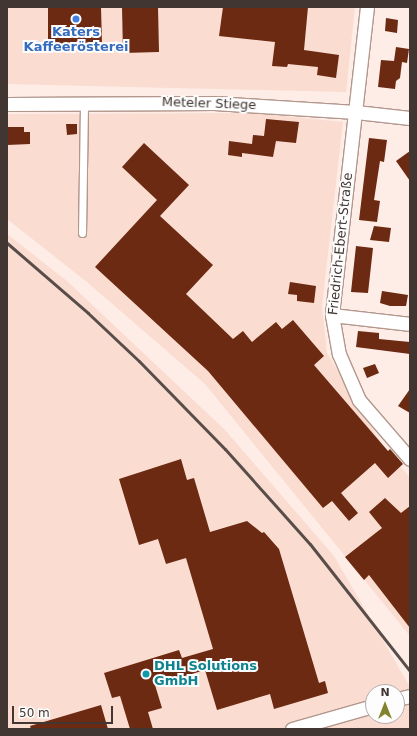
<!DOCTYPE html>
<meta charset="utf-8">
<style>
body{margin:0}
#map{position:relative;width:417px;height:736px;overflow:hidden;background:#feece6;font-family:"DejaVu Sans",sans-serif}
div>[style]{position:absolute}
.built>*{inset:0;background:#fadcd1}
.building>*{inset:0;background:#6b2a11}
.roads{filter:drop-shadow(1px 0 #b2978d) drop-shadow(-1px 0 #b2978d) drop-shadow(0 1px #b2978d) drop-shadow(0 -1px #b2978d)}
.service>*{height:7px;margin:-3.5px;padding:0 3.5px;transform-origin:3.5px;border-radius:3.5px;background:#fff}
.minor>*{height:13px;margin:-6.5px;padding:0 6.5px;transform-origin:6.5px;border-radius:6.5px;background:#fff}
.rail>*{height:3px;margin:-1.5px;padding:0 1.5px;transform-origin:1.5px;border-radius:1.5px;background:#594d49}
.dots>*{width:11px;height:11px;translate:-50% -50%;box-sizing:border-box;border:2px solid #fdfdfd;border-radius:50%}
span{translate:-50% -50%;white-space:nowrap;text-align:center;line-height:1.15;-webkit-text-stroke:4px #fdfdfd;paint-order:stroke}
.shop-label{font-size:13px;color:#366cbe;font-weight:700}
.street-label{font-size:13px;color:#413632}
.culture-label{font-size:13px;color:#0d838f;font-weight:700}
.left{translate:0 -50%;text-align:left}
.frame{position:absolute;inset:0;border:8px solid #413632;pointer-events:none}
.north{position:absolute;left:365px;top:684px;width:40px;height:40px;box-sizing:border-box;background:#fdfdfd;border:1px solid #b2adac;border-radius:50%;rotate:0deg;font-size:11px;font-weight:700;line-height:16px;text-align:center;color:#413632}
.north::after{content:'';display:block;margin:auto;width:14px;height:18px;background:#84832d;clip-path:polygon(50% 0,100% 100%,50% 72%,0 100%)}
.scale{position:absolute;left:12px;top:706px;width:101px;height:18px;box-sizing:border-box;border:2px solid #413632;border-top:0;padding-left:5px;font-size:12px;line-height:14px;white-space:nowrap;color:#413632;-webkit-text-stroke:3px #fdfdfd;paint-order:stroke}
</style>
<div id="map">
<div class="built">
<i style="clip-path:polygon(7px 7px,355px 7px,346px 92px,7px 84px)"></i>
<i style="clip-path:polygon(253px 113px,343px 122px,322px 306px,327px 353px,387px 453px,410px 477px,410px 636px,205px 384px,87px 282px,7px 219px,7px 114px)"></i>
<i style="clip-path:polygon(evenodd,7px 234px,67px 281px,225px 430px,334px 556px,410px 687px,410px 729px,7px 729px,7px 234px,373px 692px,397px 692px,397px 716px,373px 716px,373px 692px)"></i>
</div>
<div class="building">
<i style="clip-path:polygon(48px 7px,101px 7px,102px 45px,48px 46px)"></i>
<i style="clip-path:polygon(122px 7px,158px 7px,159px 52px,123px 53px)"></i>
<i style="clip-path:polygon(223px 7px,308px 7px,304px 50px,339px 55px,336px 78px,317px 75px,318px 67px,288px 64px,287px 67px,272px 66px,275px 42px,219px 36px)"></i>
<i style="clip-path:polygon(386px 18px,398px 20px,397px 33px,385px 31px)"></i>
<i style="clip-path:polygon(396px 47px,409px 49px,407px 63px,402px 62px,400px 78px,396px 81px,395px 89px,378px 87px,381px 60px,394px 61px)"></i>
<i style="clip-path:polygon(266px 119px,299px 122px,296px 143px,276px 141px,273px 157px,242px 153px,242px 157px,228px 155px,229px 141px,252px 144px,253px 135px,264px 136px)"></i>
<i style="clip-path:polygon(66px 124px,77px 124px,77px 134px,67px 135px)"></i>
<i style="clip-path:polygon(7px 127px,24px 127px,24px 132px,30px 132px,30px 144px,7px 145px)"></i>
<i style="clip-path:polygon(369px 138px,387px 140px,384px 162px,380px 161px,374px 200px,380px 201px,377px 222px,359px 220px)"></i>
<i style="clip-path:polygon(144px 143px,189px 185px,160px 216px,213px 265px,186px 294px,233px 339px,243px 331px,252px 342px,276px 322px,282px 329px,293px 320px,324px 356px,314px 365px,388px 451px,390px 449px,403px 464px,388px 478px,375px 463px,341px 493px,358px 513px,349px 521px,332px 501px,323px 508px,208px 371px,95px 267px,157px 200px,122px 167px)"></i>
<i style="clip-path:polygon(410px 151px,410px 181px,396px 161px)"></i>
<i style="clip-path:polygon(374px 226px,391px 228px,389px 242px,370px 240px)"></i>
<i style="clip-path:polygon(356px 246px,373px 248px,368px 293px,351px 292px)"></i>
<i style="clip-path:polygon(290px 282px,316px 286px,314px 303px,297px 301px,297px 295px,288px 294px)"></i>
<i style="clip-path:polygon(382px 291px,408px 295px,406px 306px,390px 306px,380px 303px)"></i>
<i style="clip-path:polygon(358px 331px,379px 333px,379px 339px,410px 342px,410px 354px,356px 347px)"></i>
<i style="clip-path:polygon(375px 364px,379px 373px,367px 378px,363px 368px)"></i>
<i style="clip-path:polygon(410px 389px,410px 413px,398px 406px)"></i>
<i style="clip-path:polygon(181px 459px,187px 480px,194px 478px,210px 532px,247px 521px,262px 533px,264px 532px,279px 549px,319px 683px,325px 681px,328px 693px,274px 709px,270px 694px,217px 710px,205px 670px,155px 685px,162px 708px,148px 712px,153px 729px,130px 729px,120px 696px,112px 698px,104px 673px,179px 650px,182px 658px,213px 649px,186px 558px,166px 564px,158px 539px,139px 545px,119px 479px)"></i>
<i style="clip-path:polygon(385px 498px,401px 513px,410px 506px,410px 628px,369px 575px,364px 580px,345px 557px,382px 528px,369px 512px)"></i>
<i style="clip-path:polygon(101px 705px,108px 729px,31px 729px,30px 726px)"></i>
</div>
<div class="roads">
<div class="service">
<i style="left:82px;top:233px;width:130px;rotate:-89.1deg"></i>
</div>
<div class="minor">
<i style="left:367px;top:7px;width:310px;rotate:96.5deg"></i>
<i style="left:332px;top:315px;width:40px;rotate:80deg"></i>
<i style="left:339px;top:354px;width:50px;rotate:66.5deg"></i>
<i style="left:359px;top:400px;width:78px;rotate:49.2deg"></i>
<i style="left:7px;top:104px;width:207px;rotate:-0.3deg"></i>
<i style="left:214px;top:103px;width:142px;rotate:3.6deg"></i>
<i style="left:356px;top:112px;width:54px;rotate:6.3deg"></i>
<i style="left:332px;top:315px;width:79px;rotate:6.6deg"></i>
<i style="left:397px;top:699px;width:13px;rotate:-13deg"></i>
<i style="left:292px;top:729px;width:84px;rotate:-15.9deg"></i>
</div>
</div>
<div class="rail">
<i style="left:7px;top:243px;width:107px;rotate:40.8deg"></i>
<i style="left:88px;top:313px;width:70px;rotate:43.3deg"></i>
<i style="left:139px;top:361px;width:123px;rotate:45.7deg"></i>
<i style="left:225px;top:449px;width:127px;rotate:48.2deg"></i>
<i style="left:310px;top:544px;width:162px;rotate:51.8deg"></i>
</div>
<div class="dots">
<i style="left:76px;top:19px;background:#3f7fe0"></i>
<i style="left:146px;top:674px;background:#0f9aa8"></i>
</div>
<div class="shop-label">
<span style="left:76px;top:40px">Katers<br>Kaffeerösterei</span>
</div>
<div class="street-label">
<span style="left:209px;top:104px;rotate:2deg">Meteler Stiege</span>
<span style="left:341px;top:244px;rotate:-84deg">Friedrich-Ebert-Straße</span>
</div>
<div class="culture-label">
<span class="left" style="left:154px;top:674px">DHL Solutions<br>GmbH</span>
</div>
<div class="frame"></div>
<div class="north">N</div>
<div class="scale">50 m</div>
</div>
